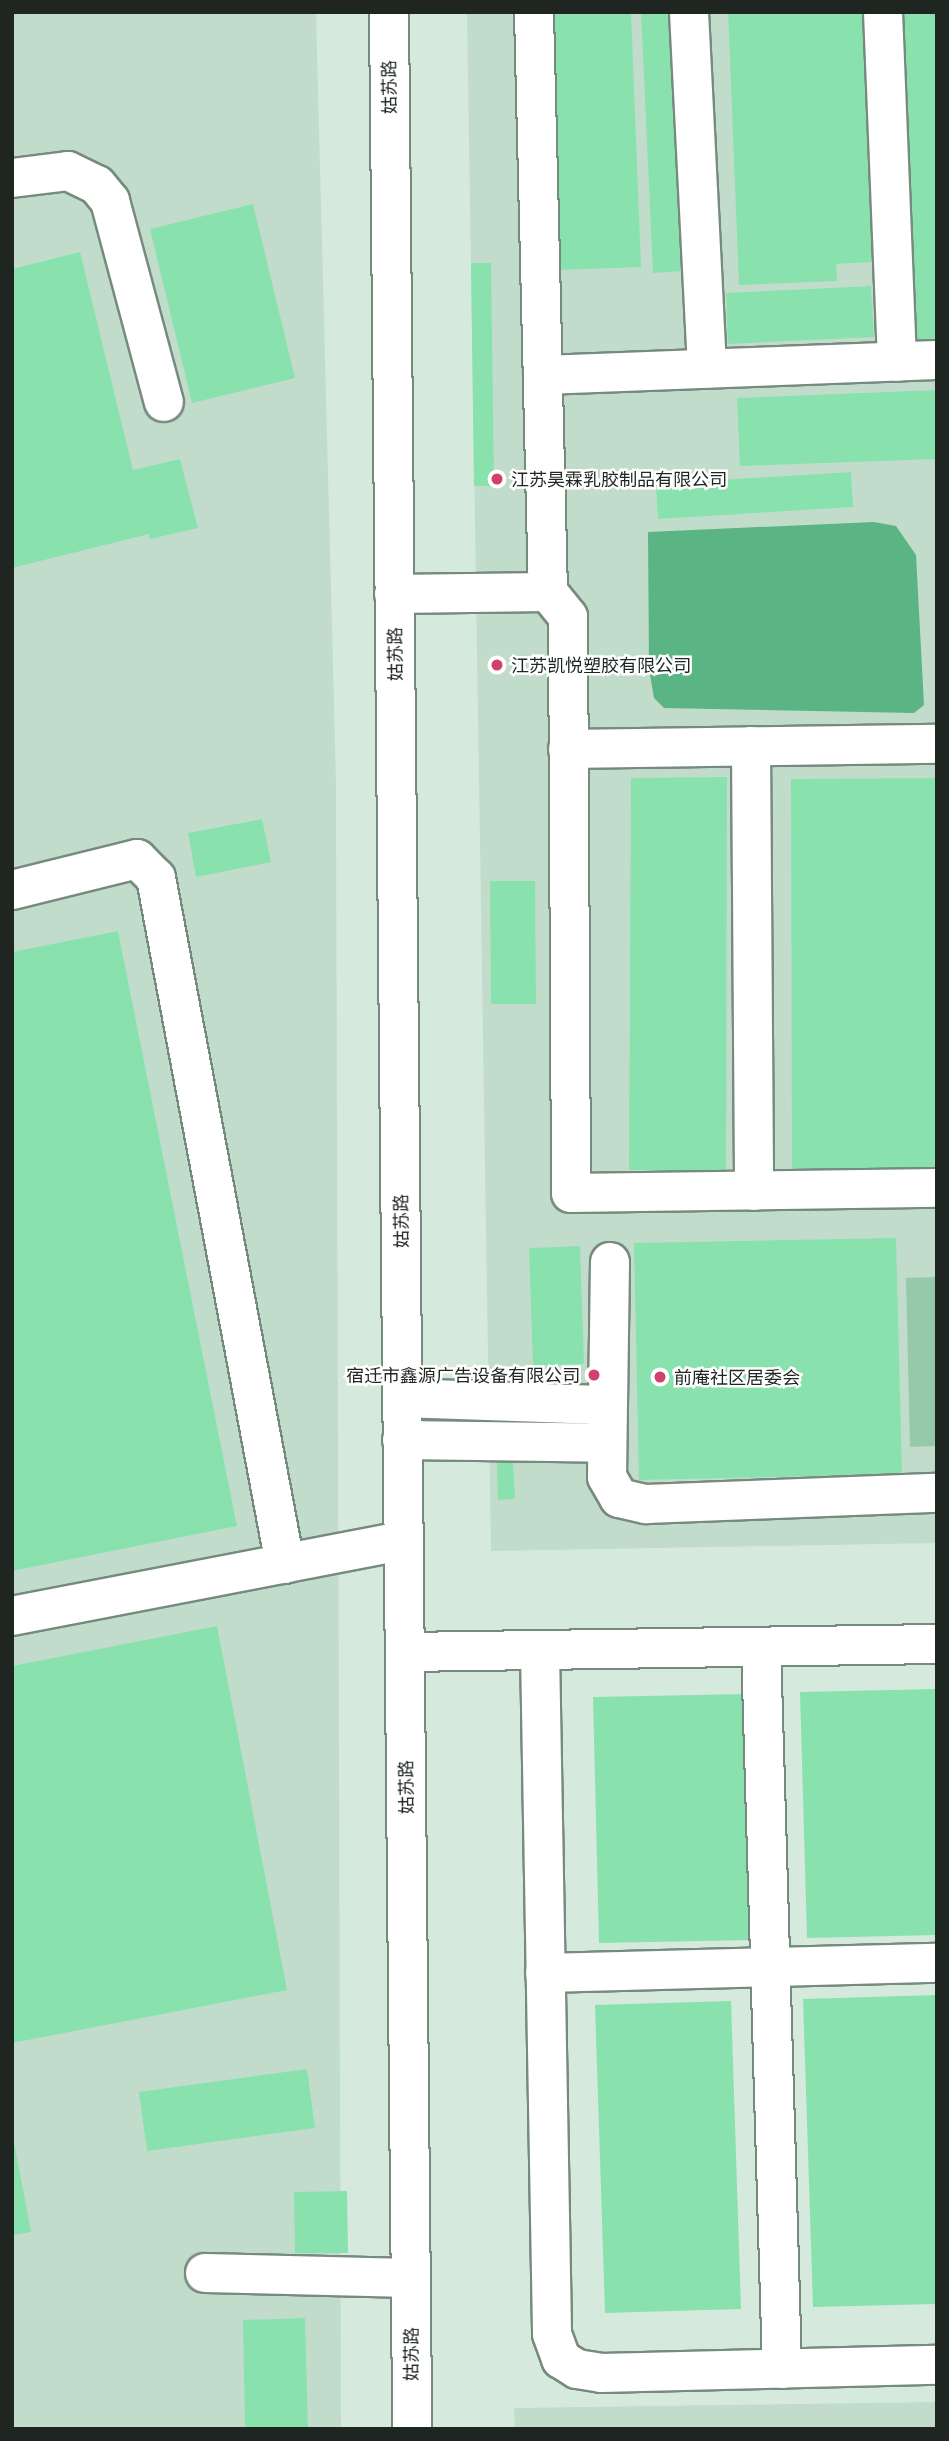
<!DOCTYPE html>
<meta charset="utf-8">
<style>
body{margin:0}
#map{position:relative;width:949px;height:2441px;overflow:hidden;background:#d5eadd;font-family:"Noto Serif","Noto Sans SC",serif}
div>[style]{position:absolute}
.built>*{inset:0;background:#c2dccc}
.green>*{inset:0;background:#96c9aa}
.forest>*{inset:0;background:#5bb483}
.building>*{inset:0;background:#89e2ae}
.roads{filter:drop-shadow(2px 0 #778a7e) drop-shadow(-2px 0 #778a7e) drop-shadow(0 2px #778a7e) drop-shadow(0 -2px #778a7e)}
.minor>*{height:38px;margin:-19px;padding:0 19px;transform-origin:19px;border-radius:19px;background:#fff}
.dots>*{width:19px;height:19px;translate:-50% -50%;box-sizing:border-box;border:4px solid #fff;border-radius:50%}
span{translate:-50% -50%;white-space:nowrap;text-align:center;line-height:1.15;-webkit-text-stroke:5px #fff;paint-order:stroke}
.street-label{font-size:18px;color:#1f2621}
.poi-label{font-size:18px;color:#1f2621}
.left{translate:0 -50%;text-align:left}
.right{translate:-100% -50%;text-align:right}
.frame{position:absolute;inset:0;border:14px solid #1f2621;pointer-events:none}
</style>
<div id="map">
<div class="built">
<i style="clip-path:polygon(12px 12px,316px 12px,336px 781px,341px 2429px,12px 2429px)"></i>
<i style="clip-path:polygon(467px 12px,937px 12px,937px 1543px,491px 1551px)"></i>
<i style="clip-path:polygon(937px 2402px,937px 2429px,515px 2429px,514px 2408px)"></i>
</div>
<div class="green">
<i style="clip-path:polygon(937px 1277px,937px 1446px,910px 1447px,906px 1278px)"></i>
</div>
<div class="forest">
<i style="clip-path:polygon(874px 522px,896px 526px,916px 555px,924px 705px,914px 713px,664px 708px,654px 698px,649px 669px,648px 532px)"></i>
</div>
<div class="building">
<i style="clip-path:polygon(551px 12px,631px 12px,641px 267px,561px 270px)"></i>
<i style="clip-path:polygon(641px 12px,671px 12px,683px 271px,653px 273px)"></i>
<i style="clip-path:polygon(728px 12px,863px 12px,874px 262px,836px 264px,837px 281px,739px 285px)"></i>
<i style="clip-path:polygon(894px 12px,937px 12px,937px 342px,906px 344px)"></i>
<i style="clip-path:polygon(253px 204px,295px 378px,192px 403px,150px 229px)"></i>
<i style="clip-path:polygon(80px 252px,133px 470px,180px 459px,198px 528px,150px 539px,149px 534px,12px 568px,12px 269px)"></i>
<i style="clip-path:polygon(471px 263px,491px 263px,494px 486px,474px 486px)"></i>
<i style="clip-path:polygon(871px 286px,874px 337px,728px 344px,726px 293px)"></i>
<i style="clip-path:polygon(937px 390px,937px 459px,740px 466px,737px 398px)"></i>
<i style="clip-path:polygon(851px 472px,853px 507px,658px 519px,656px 484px)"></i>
<i style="clip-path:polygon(727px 777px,726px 1171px,629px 1170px,631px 778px)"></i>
<i style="clip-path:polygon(937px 778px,937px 1174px,792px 1175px,791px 779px)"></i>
<i style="clip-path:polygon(262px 819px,271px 862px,196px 877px,188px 833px)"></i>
<i style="clip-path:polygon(490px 881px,535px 881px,536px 1004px,491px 1004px)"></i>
<i style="clip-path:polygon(118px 931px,237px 1526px,12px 1571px,12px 952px)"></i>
<i style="clip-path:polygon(896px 1238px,902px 1474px,639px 1480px,634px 1243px)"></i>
<i style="clip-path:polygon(580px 1246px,584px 1364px,533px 1366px,529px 1248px)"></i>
<i style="clip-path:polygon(497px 1462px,513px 1462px,515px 1499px,498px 1500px)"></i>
<i style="clip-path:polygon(217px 1626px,287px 1990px,12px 2043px,12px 1666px)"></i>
<i style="clip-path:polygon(937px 1689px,937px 1935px,807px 1938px,800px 1692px)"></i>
<i style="clip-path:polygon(746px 1694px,753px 1940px,599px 1943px,593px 1697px)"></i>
<i style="clip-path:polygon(937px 1995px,937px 2304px,813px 2307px,803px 1999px)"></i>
<i style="clip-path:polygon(731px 2001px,741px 2309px,605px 2313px,595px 2005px)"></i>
<i style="clip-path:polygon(307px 2069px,315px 2128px,147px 2151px,139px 2092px)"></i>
<i style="clip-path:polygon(12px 2131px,31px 2232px,12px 2235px)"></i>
<i style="clip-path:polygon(347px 2191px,348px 2253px,295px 2253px,294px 2192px)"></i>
<i style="clip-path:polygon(305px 2318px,308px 2429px,245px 2429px,243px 2320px)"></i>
</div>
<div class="roads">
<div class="minor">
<i style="left:389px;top:12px;width:2417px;rotate:89.45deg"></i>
<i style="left:534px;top:12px;width:580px;rotate:88.62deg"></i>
<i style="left:689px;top:12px;width:357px;rotate:87.1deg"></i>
<i style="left:883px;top:12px;width:350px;rotate:87.7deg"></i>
<i style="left:12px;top:178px;width:56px;rotate:-7.1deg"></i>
<i style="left:68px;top:171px;width:32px;rotate:26deg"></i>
<i style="left:97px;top:185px;width:21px;rotate:51deg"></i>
<i style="left:110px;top:201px;width:208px;rotate:75deg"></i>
<i style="left:543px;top:375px;width:394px;rotate:-2.2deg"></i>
<i style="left:394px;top:594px;width:154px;rotate:-0.7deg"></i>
<i style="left:548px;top:592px;width:32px;rotate:51deg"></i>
<i style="left:568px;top:617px;width:576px;rotate:89.7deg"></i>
<i style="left:571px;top:1193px;width:366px;rotate:-0.8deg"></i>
<i style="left:751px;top:746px;width:445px;rotate:89.6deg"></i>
<i style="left:568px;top:749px;width:369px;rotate:-0.8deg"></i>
<i style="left:12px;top:890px;width:129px;rotate:-13.9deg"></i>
<i style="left:137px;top:859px;width:27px;rotate:45deg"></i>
<i style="left:156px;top:878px;width:698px;rotate:79.35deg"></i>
<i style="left:610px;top:1262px;width:215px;rotate:90.8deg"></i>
<i style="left:607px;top:1477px;width:24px;rotate:60deg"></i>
<i style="left:619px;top:1498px;width:28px;rotate:13deg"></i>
<i style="left:646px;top:1504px;width:291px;rotate:-2.2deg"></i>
<i style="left:402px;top:1398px;width:205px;rotate:2deg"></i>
<i style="left:402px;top:1440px;width:205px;rotate:0.8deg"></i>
<i style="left:12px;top:1616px;width:398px;rotate:-10.9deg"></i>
<i style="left:761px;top:1647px;width:722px;rotate:88.33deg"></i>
<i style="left:540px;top:1650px;width:684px;rotate:88.99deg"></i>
<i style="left:552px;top:2334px;width:27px;rotate:70deg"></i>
<i style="left:561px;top:2359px;width:19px;rotate:32deg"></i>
<i style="left:577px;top:2369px;width:24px;rotate:9deg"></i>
<i style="left:601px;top:2373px;width:336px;rotate:-1.4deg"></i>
<i style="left:405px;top:1652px;width:532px;rotate:-0.86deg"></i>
<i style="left:545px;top:1973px;width:392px;rotate:-1.5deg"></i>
<i style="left:205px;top:2273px;width:206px;rotate:1.4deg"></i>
</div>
</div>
<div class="dots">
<i style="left:497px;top:479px;background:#d1426a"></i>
<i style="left:497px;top:665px;background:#d1426a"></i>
<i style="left:594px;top:1375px;background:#d1426a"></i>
<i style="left:660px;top:1377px;background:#d1426a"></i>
</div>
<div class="street-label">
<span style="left:389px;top:87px;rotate:-91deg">姑苏路</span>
<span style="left:395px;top:654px;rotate:-91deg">姑苏路</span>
<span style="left:401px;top:1221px;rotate:-91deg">姑苏路</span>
<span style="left:406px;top:1787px;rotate:-91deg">姑苏路</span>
<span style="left:411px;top:2354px;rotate:-90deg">姑苏路</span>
</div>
<div class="poi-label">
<span class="left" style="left:511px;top:479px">江苏昊霖乳胶制品有限公司</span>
<span class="left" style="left:511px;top:665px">江苏凯悦塑胶有限公司</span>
<span class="right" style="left:580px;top:1375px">宿迁市鑫源广告设备有限公司</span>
<span class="left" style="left:674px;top:1377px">前庵社区居委会</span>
</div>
<div class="frame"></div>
</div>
